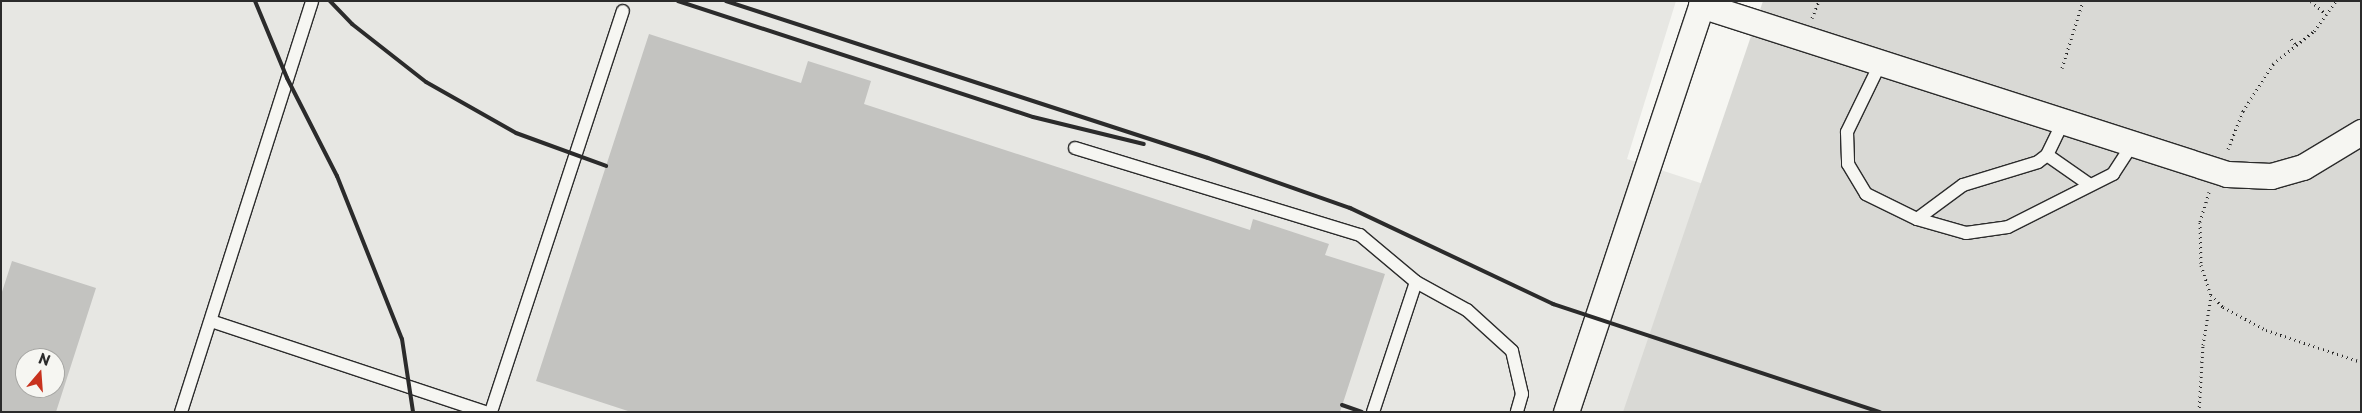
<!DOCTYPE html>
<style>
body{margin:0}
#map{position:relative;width:2362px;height:413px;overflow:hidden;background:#f6f6f2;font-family:"Playpen Sans",sans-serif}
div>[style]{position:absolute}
.built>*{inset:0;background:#e7e7e3}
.green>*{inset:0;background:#d9d9d5}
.building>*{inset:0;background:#c3c3c0}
.path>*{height:3px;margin-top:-1.5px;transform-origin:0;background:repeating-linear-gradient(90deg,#2b2b2b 0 1px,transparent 0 5px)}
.roads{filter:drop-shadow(1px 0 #2b2b2b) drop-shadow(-1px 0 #2b2b2b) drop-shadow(0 1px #2b2b2b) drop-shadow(0 -1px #2b2b2b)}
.service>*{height:12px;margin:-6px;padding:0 6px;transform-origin:6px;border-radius:6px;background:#f6f6f2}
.minor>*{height:25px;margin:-12.5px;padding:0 12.5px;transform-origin:12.5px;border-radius:12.5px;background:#f6f6f2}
.rail>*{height:4px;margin:-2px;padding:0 2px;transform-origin:2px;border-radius:2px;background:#2b2b2b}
span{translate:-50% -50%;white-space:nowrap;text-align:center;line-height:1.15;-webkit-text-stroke:4.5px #f6f6f2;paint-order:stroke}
.frame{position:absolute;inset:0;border:2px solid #2b2b2b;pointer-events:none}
.north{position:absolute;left:15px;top:348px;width:50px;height:50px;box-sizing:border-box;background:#f6f6f2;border:1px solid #a5a5a2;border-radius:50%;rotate:18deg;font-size:14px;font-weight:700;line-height:20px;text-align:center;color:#2b2b2b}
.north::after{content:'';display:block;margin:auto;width:18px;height:22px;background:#c8321e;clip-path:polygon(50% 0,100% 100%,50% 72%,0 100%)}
</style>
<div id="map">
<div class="built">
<i style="clip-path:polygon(evenodd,1px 1px,1676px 1px,1627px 159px,2264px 367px,2361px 412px,1px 412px,1px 1px,25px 358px,55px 358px,55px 388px,25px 388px,25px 358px)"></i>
</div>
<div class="green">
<i style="clip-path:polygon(1763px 1px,2361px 1px,2361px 412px,1623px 412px)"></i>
</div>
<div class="building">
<i style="clip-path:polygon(649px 34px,801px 83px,808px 61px,871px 81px,864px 104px,1250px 230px,1253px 219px,1329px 244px,1325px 255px,1385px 274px,1340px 412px,631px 412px,536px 381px)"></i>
<i style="clip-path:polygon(evenodd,12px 261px,96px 288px,56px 412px,1px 412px,1px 295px,12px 261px,25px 358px,55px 358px,55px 388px,25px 388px,25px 358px)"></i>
</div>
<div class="path">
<i style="left:2311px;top:1px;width:20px;rotate:41deg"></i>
<i style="left:1812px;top:18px;width:18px;rotate:-68deg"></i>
<i style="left:2291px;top:39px;width:8px;rotate:50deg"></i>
<i style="left:2062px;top:68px;width:70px;rotate:-72.6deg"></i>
<i style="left:2228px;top:149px;width:41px;rotate:-68.5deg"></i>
<i style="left:2243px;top:111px;width:56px;rotate:-57.4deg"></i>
<i style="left:2273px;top:64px;width:53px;rotate:-38.8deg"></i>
<i style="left:2314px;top:31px;width:37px;rotate:-54deg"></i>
<i style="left:2209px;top:192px;width:31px;rotate:107deg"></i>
<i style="left:2200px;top:222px;width:43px;rotate:88.7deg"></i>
<i style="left:2201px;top:265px;width:32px;rotate:72deg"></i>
<i style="left:2211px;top:295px;width:17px;rotate:45deg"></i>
<i style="left:2223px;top:307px;width:49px;rotate:28.1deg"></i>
<i style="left:2266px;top:330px;width:100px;rotate:18.6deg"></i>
<i style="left:2199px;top:412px;width:67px;rotate:-86.6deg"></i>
<i style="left:2203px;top:345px;width:50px;rotate:-80.7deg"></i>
</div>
<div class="roads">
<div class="service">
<i style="left:1881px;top:62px;width:78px;rotate:115.9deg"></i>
<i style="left:1847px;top:132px;width:32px;rotate:88deg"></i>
<i style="left:1848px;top:164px;width:35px;rotate:59deg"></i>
<i style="left:1866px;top:194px;width:57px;rotate:26.1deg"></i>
<i style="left:1917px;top:219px;width:51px;rotate:15.9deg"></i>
<i style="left:1966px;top:233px;width:42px;rotate:-8.1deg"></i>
<i style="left:2008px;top:227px;width:118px;rotate:-26.8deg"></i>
<i style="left:2113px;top:174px;width:35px;rotate:-57deg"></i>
<i style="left:1075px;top:148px;width:298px;rotate:17deg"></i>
<i style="left:1360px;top:235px;width:73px;rotate:40deg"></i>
<i style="left:1416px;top:282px;width:58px;rotate:28.8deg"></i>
<i style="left:1467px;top:310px;width:61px;rotate:42.3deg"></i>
<i style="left:1512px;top:351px;width:44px;rotate:76.9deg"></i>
<i style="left:1522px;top:394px;width:19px;rotate:106deg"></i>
<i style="left:2047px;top:155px;width:52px;rotate:34.9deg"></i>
<i style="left:1917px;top:219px;width:57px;rotate:-36.5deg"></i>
<i style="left:1963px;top:185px;width:78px;rotate:-17deg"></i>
<i style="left:2038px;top:162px;width:11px;rotate:-38deg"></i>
<i style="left:2047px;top:155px;width:37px;rotate:-64deg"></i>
<i style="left:211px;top:321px;width:288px;rotate:18.4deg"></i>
<i style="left:181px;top:412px;width:431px;rotate:-72.3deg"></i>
<i style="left:491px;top:412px;width:422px;rotate:-71.8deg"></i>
<i style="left:1373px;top:412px;width:137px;rotate:-71.7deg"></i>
</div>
<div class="minor">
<i style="left:1566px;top:412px;width:429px;rotate:-71.6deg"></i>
<i style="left:1701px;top:5px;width:552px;rotate:17.81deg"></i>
<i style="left:2227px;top:174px;width:44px;rotate:2.6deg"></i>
<i style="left:2271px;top:176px;width:33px;rotate:-16deg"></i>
<i style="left:2303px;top:167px;width:68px;rotate:-31.1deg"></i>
</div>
</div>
<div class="rail">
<i style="left:255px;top:1px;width:83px;rotate:67.4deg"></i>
<i style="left:287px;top:78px;width:110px;rotate:63deg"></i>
<i style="left:337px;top:176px;width:175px;rotate:68.3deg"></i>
<i style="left:402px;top:339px;width:74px;rotate:81.4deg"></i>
<i style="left:330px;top:1px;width:32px;rotate:46deg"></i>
<i style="left:352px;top:24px;width:94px;rotate:38.1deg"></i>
<i style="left:426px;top:82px;width:103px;rotate:29.5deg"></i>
<i style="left:516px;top:133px;width:96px;rotate:20.1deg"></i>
<i style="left:678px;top:1px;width:373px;rotate:18.1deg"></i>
<i style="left:1033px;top:117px;width:114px;rotate:13.7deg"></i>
<i style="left:726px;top:1px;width:507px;rotate:18.04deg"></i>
<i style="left:1208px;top:158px;width:151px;rotate:19.4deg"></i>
<i style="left:1350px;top:208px;width:225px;rotate:25.3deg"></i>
<i style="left:1553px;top:304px;width:344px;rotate:18.3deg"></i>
<i style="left:1342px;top:405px;width:21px;rotate:19deg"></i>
</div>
<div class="frame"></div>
<div class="north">N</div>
</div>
